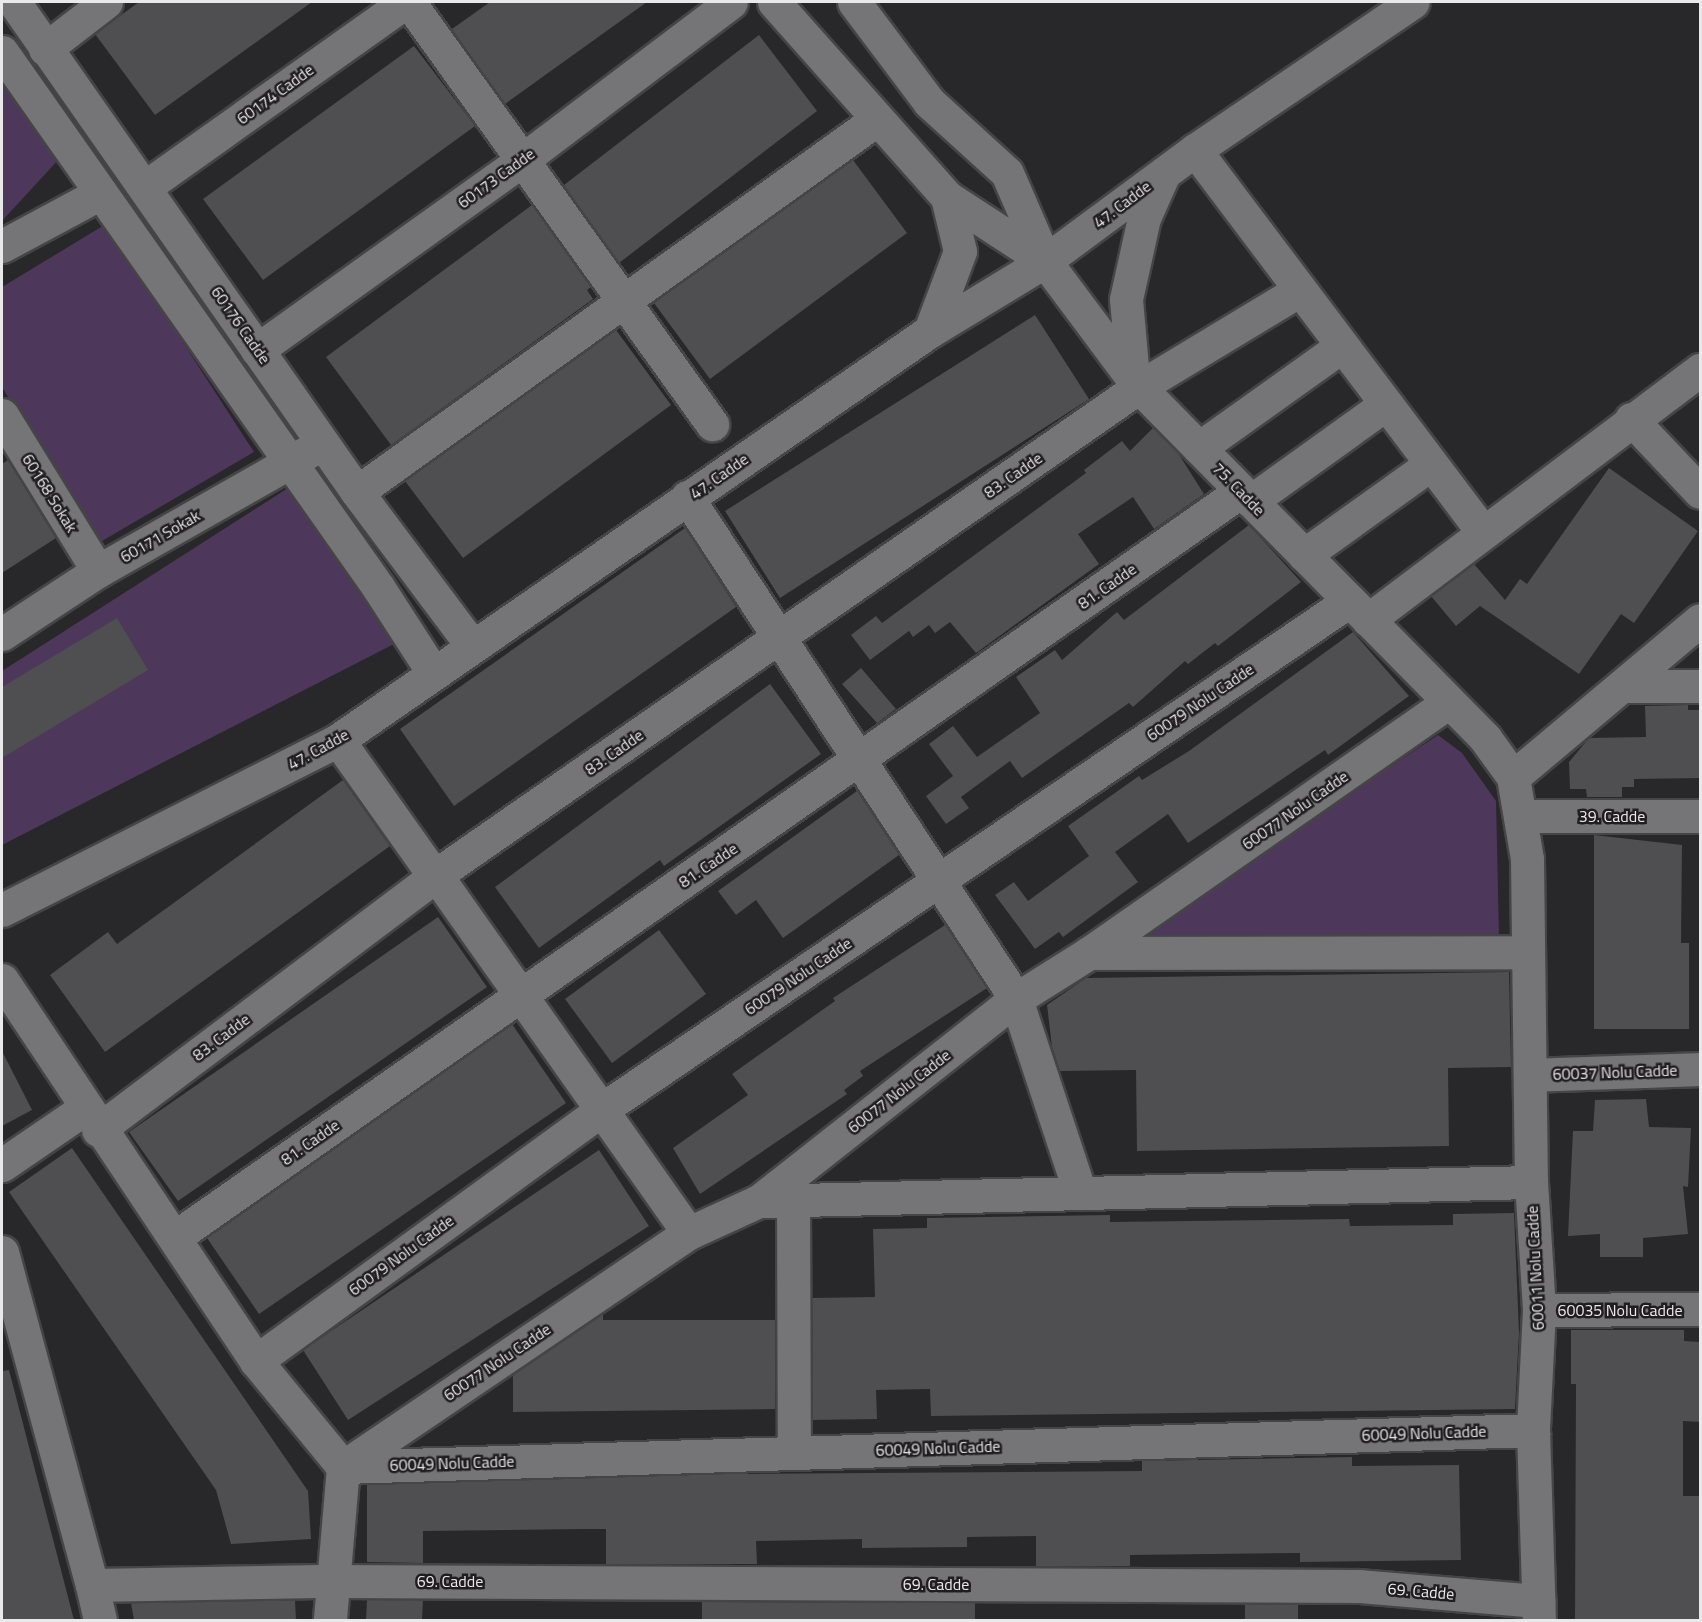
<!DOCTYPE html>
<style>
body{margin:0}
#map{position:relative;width:1702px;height:1622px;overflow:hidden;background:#282729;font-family:"Titillium Web",sans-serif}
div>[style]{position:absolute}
.green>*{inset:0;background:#4d375b}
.building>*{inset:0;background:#4f4e50}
.roads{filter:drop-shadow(2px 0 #454446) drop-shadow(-2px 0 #454446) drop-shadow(0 2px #454446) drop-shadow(0 -2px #454446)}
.minor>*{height:33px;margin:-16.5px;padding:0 16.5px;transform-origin:16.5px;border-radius:16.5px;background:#757476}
span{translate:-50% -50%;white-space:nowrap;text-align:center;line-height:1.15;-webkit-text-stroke:5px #1f1d1f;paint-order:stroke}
.street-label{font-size:16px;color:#e9e8ea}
.frame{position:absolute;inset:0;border:3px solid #e9e8ea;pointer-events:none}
</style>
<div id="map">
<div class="green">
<i style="clip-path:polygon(2px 82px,59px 159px,2px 221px)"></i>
<i style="clip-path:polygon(106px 224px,254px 452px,97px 544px,2px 387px,2px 287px)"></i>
<i style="clip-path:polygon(288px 488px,394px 644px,2px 845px,2px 671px)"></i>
<i style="clip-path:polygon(1438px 735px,1462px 753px,1496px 801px,1499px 936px,1123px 944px)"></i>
</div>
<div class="building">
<i style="clip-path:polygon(139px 2px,312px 2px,155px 115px,95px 34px)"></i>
<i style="clip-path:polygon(490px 2px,647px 2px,505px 104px,452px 29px)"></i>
<i style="clip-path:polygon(759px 35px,817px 111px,619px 263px,564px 185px)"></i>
<i style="clip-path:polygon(414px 46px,475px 126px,263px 280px,203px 199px)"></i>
<i style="clip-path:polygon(853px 160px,907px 233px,710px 379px,654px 303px)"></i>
<i style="clip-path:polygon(532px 205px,591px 287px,587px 290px,593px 299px,391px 445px,326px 357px)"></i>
<i style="clip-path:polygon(1035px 315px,1089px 399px,780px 598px,725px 511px)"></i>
<i style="clip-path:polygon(616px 330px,671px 405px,463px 558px,405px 481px)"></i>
<i style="clip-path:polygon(1153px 428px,1178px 453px,1204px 494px,1154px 529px,1133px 497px,1078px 534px,1099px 564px,976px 653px,950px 622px,935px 633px,929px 625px,913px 637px,909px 631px,870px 660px,851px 635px,876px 616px,882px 623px,1086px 473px,1084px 470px,1122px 441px,1130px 451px)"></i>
<i style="clip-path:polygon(8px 460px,56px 538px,2px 573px,2px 464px)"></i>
<i style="clip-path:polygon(1609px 468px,1698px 531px,1634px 623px,1621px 614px,1579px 674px,1480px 606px,1456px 626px,1431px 596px,1474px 564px,1505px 600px,1520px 579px,1527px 584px)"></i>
<i style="clip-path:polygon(1249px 525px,1301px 582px,1218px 646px,1215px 643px,1188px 664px,1185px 661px,1133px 707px,1129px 703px,1022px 778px,1010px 761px,961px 797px,969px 808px,946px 824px,926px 796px,953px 776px,929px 744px,953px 726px,977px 757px,1040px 713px,1016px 677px,1055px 650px,1062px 660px,1117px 612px,1124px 620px)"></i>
<i style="clip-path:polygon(685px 528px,736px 607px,454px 806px,400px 729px)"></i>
<i style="clip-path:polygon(117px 618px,148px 670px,2px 758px,2px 687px)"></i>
<i style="clip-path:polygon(1353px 632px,1409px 696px,1328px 755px,1325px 750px,1188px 843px,1168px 814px,1115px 852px,1138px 882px,1063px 937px,1059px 932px,1035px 949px,995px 895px,1014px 882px,1028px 901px,1089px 856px,1068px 826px,1139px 776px,1142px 780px,1189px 751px)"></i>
<i style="clip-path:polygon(861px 668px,896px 709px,877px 723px,842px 684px)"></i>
<i style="clip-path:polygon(770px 684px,821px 754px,664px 866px,660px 860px,539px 948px,495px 887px)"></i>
<i style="clip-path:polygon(1688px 705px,1688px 710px,1701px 710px,1701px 778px,1634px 779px,1634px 787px,1622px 787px,1622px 797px,1587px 797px,1586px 789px,1570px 789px,1569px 762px,1589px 738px,1646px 737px,1645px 706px)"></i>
<i style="clip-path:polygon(343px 780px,390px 846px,105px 1052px,50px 975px,108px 932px,117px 944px)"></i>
<i style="clip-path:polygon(857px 791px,899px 855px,783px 938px,756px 900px,736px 915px,718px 891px)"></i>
<i style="clip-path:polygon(1594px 835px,1682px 845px,1681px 943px,1689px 943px,1689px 1029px,1594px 1029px)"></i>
<i style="clip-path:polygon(438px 917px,487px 987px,178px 1201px,129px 1132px)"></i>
<i style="clip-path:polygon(945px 925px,987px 988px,860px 1071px,863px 1076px,844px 1090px,847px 1094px,700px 1194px,673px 1148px,748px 1095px,732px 1074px,835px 1001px,833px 998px)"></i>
<i style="clip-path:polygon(659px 930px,706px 994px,612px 1063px,565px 999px)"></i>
<i style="clip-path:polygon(1509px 972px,1511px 1067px,1448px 1068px,1449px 1146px,1137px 1151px,1136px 1070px,1060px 1071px,1052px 1047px,1047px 1005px,1086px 978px)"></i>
<i style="clip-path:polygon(512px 1024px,566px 1103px,259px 1314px,207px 1238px)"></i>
<i style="clip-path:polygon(2px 1051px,32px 1110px,2px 1126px)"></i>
<i style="clip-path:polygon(1646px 1099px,1649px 1127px,1691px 1128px,1688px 1187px,1683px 1186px,1688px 1234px,1643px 1238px,1643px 1257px,1600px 1257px,1600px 1234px,1568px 1236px,1573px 1131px,1593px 1131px,1595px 1100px)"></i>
<i style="clip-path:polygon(72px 1148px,308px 1491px,311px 1539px,231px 1544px,216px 1490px,9px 1192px)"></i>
<i style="clip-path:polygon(599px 1150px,649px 1226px,348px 1420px,303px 1350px)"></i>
<i style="clip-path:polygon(1514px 1213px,1519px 1333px,1515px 1409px,931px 1416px,930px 1389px,876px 1390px,877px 1419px,813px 1420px,812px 1298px,875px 1297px,873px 1229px,927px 1228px,927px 1218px,1110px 1215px,1110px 1222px,1349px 1219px,1350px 1226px,1453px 1225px,1453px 1214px)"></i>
<i style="clip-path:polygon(603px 1314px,603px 1320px,775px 1320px,775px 1409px,513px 1412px,513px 1375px)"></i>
<i style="clip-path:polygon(1571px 1330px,1684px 1330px,1684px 1341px,1701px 1342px,1701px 1422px,1683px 1421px,1683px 1496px,1701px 1496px,1701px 1620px,1575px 1620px,1576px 1384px,1571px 1384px)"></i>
<i style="clip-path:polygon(9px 1370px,74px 1620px,2px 1620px,2px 1371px)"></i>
<i style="clip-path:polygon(1352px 1457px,1352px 1466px,1459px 1465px,1461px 1560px,1300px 1562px,1300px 1553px,1130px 1555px,1130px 1566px,1036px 1566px,1036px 1536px,967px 1537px,967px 1547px,862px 1548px,862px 1539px,756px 1541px,757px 1564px,606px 1564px,606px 1529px,580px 1529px,423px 1531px,423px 1563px,367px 1562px,367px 1485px,726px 1474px,1142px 1471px,1142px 1461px)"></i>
<i style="clip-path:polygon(295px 1600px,296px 1620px,134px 1620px,131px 1603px)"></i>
<i style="clip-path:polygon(367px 1600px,423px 1600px,422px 1620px,366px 1620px)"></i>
<i style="clip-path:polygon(702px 1602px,975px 1603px,975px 1620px,702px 1620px)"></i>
<i style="clip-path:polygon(1245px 1604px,1298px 1604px,1298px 1620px,1245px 1620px)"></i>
</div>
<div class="roads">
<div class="minor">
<i style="left:14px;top:2px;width:598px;rotate:55.01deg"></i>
<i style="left:357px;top:492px;width:192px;rotate:53.2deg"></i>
<i style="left:409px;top:2px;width:520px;rotate:54.32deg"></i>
<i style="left:774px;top:2px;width:261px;rotate:48.4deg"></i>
<i style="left:947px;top:197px;width:117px;rotate:33.1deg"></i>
<i style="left:854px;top:2px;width:125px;rotate:53.1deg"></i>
<i style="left:929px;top:102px;width:105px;rotate:42.3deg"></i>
<i style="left:1007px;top:173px;width:96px;rotate:66.6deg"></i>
<i style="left:1045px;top:261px;width:157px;rotate:53.3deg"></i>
<i style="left:1139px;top:387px;width:493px;rotate:45.4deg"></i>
<i style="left:1485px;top:738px;width:48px;rotate:54.3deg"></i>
<i style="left:1513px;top:777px;width:83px;rotate:80.3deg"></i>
<i style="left:1527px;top:859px;width:323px;rotate:89.3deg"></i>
<i style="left:1531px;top:1182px;width:128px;rotate:86.4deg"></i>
<i style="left:1539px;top:1310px;width:120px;rotate:92.9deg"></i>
<i style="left:1533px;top:1430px;width:190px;rotate:88.2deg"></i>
<i style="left:45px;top:49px;width:77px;rotate:-37.6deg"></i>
<i style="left:2px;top:52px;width:654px;rotate:54.9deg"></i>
<i style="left:378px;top:587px;width:103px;rotate:57.2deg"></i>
<i style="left:1195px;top:150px;width:478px;rotate:53deg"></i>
<i style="left:145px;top:187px;width:319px;rotate:-35.4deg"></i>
<i style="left:2px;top:246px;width:112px;rotate:-28.2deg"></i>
<i style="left:930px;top:331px;width:85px;rotate:-69.4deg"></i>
<i style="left:960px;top:251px;width:56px;rotate:-103.5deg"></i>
<i style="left:257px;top:350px;width:325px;rotate:-35.6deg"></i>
<i style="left:521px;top:161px;width:263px;rotate:-37.1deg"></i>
<i style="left:1133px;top:378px;width:79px;rotate:-95.1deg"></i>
<i style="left:1126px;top:299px;width:83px;rotate:-77.5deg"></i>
<i style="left:1144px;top:218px;width:49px;rotate:-66deg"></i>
<i style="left:2px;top:415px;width:183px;rotate:58.4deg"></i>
<i style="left:1631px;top:419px;width:100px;rotate:46.6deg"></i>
<i style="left:1199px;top:448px;width:176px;rotate:-35.5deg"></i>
<i style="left:357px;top:492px;width:639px;rotate:-35.63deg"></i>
<i style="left:687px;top:497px;width:600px;rotate:56.76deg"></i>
<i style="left:1016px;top:999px;width:204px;rotate:71.7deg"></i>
<i style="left:1251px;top:501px;width:166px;rotate:-35.7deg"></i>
<i style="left:1304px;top:555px;width:156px;rotate:-35.6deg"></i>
<i style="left:1368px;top:620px;width:416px;rotate:-37deg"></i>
<i style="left:2px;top:634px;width:115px;rotate:-33.3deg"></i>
<i style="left:98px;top:571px;width:243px;rotate:-29.6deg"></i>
<i style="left:1622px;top:686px;width:78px"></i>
<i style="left:338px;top:740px;width:168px;rotate:54.7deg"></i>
<i style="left:1513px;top:777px;width:244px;rotate:-40deg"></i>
<i style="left:1523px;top:816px;width:177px"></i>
<i style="left:436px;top:875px;width:438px;rotate:54.8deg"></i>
<i style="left:2px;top:910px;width:377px;rotate:-26.8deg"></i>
<i style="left:338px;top:740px;width:720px;rotate:-34.64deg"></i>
<i style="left:930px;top:331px;width:135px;rotate:-31.3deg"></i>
<i style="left:1045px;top:261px;width:187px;rotate:-36.5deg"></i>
<i style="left:1195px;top:150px;width:263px;rotate:-34.2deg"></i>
<i style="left:1089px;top:953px;width:439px;rotate:-0.1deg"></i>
<i style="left:2px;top:980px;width:458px;rotate:56.3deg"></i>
<i style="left:256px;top:1361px;width:137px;rotate:50.6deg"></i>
<i style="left:343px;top:1467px;width:154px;rotate:94.9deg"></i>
<i style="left:1530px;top:1075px;width:170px;rotate:-2deg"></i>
<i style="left:98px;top:1130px;width:423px;rotate:-37deg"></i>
<i style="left:436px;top:875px;width:856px;rotate:-34.77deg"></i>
<i style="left:1139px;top:387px;width:188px;rotate:-31.1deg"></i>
<i style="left:2px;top:1165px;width:99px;rotate:-34.3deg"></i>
<i style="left:793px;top:1200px;width:252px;rotate:89.8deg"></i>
<i style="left:759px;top:1201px;width:772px;rotate:-1.41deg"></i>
<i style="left:175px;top:1237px;width:1301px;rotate:-34.98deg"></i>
<i style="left:2px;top:1252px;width:345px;rotate:74.9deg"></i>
<i style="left:1539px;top:1310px;width:161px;rotate:-0.4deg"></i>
<i style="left:256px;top:1361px;width:427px;rotate:-36deg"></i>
<i style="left:601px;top:1110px;width:905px;rotate:-34.23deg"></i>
<i style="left:343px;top:1467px;width:418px;rotate:-34.1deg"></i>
<i style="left:689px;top:1233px;width:77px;rotate:-24.6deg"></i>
<i style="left:759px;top:1201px;width:327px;rotate:-38.2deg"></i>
<i style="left:1016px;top:999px;width:86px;rotate:-32.2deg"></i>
<i style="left:1089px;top:953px;width:437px;rotate:-34.9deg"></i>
<i style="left:343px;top:1467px;width:1191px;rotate:-1.78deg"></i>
<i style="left:100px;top:1620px;width:36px;rotate:-103deg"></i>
<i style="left:92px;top:1585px;width:241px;rotate:-1deg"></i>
<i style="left:333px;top:1581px;width:1026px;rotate:0.28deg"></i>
<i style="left:1359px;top:1586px;width:180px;rotate:4.8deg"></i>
</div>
</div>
<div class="street-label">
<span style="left:275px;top:94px;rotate:-36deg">60174 Cadde</span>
<span style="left:496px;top:178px;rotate:-36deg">60173 Cadde</span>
<span style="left:1122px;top:204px;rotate:-37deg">47. Cadde</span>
<span style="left:241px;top:325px;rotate:55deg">60176 Cadde</span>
<span style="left:1013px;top:475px;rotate:-35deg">83. Cadde</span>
<span style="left:719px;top:476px;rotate:-35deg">47. Cadde</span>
<span style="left:1239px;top:489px;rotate:46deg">75. Cadde</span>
<span style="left:50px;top:493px;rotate:58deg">60168 Sokak</span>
<span style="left:160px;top:536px;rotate:-30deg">60171 Sokak</span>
<span style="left:1107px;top:586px;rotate:-35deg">81. Cadde</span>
<span style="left:1200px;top:702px;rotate:-34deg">60079 Nolu Cadde</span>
<span style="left:318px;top:749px;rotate:-29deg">47. Cadde</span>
<span style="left:614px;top:752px;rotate:-35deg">83. Cadde</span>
<span style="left:1295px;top:810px;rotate:-35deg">60077 Nolu Cadde</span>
<span style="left:1612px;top:816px">39. Cadde</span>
<span style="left:708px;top:865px;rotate:-34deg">81. Cadde</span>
<span style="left:798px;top:976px;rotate:-34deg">60079 Nolu Cadde</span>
<span style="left:221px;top:1037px;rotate:-37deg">83. Cadde</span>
<span style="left:1615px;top:1072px;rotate:-2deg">60037 Nolu Cadde</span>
<span style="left:899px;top:1091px;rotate:-38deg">60077 Nolu Cadde</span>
<span style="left:310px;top:1142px;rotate:-35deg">81. Cadde</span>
<span style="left:401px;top:1255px;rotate:-36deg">60079 Nolu Cadde</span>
<span style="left:1535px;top:1268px;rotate:-93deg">60011 Nolu Cadde</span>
<span style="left:1620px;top:1310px">60035 Nolu Cadde</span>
<span style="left:497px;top:1362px;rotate:-34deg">60077 Nolu Cadde</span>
<span style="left:1424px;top:1433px;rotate:-2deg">60049 Nolu Cadde</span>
<span style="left:938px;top:1448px;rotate:-2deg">60049 Nolu Cadde</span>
<span style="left:452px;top:1463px;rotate:-2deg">60049 Nolu Cadde</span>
<span style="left:450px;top:1581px">69. Cadde</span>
<span style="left:936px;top:1584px">69. Cadde</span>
<span style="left:1421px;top:1591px;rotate:5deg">69. Cadde</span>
</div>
<div class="frame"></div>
</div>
